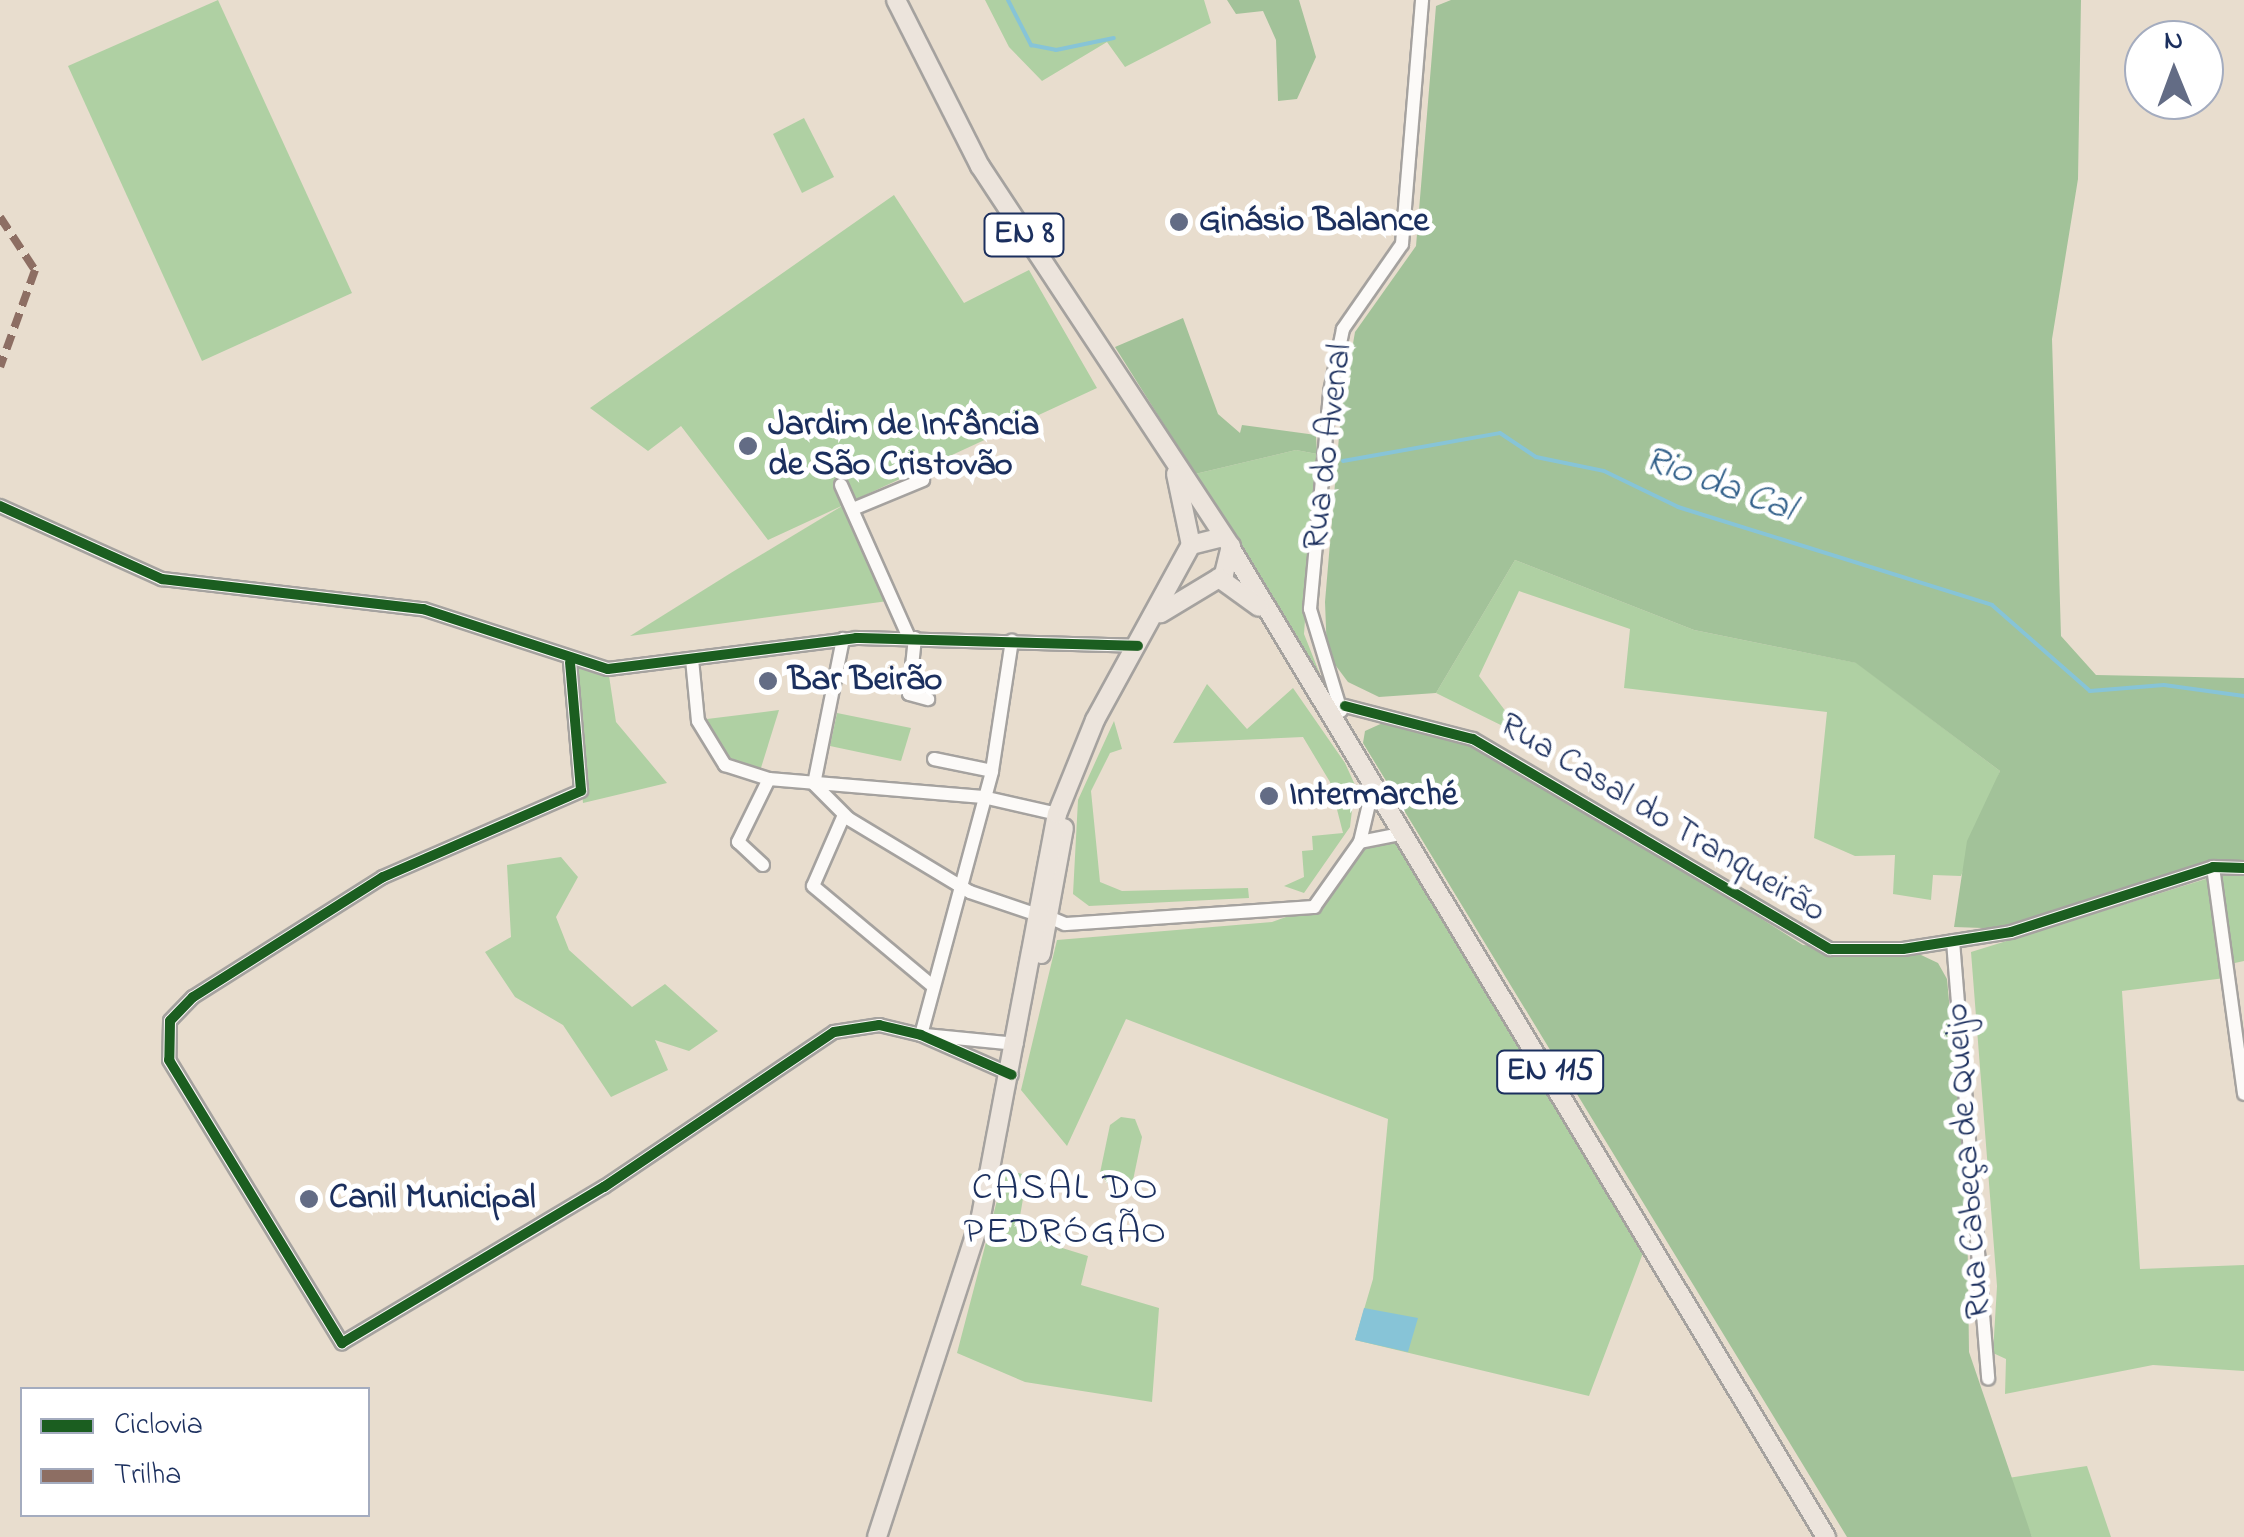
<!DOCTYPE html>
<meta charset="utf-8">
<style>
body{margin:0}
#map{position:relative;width:2244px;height:1537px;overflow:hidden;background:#e8ddce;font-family:"Indie Flower",sans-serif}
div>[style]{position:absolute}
.green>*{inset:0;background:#afd0a3}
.forest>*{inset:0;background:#a2c299}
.water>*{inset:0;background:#87c4d7}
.stream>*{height:4px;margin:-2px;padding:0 2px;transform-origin:2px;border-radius:2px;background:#87c4d7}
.roads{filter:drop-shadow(2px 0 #a5a29f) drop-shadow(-2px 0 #a5a29f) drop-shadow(0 2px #a5a29f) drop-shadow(0 -2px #a5a29f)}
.minor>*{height:12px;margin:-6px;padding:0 6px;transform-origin:6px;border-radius:6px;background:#fcfaf8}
.major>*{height:18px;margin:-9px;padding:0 9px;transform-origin:9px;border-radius:9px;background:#ece4dc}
.quiet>*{height:8px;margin-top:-4px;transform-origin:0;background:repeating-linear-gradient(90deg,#8d6e63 0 15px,transparent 0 23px)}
.cycleway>*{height:10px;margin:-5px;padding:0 5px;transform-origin:5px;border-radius:5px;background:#1b5e20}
.dots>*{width:28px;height:28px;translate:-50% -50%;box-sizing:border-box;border:5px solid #fff;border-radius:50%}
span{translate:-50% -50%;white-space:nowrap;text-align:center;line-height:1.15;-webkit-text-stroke:10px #fff;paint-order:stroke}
.shield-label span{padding:2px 8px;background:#fff;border:2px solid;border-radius:8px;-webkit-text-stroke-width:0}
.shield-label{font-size:32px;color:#1b2f5e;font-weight:700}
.poi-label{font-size:35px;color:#1b2f5e;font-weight:700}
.left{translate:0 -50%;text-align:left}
.street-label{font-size:35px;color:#1b2f5e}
.water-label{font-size:38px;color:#32608a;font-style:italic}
.neighbourhood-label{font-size:38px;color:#1b2f5e;letter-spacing:2.5px}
.legend{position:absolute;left:20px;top:1387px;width:350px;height:130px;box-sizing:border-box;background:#fff;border:2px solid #a4acbf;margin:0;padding:12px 18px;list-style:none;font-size:30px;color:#1b2f5e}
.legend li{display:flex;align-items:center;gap:20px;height:50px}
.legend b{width:50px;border:2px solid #a4acbf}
.north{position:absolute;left:2124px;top:20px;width:100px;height:100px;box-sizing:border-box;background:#fff;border:2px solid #a4acbf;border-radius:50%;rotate:359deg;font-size:28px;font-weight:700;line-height:40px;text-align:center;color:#1b2f5e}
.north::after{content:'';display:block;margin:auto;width:35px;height:45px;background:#636c85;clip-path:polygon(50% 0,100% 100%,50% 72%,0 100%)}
</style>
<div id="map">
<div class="green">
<i style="clip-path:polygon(218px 0,352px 293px,202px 361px,68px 66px)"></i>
<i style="clip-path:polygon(985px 0,1204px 0,1211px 23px,1125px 67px,1107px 42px,1042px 81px,1009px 47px)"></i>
<i style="clip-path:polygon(804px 118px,834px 177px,802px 193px,773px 134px)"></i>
<i style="clip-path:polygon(894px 195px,964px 303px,1029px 270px,1097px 388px,768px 540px,681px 426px,648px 451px,590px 408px)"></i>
<i style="clip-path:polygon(1296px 450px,1317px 454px,1304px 634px,1329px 697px,1195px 474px)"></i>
<i style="clip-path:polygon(847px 503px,888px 601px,630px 636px,734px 571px)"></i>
<i style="clip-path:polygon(1515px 560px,1694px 630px,1857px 663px,2000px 771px,1961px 876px,1933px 875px,1931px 900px,1893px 894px,1895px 855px,1855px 856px,1814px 838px,1827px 712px,1624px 688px,1630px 629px,1519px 591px,1479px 676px,1525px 737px,1436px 693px)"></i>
<i style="clip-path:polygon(570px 662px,608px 669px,616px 722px,667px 783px,583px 803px)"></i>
<i style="clip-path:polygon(1207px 684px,1247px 729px,1293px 688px,1345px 763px,1355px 785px,1350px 827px,1304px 893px,1284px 886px,1304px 877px,1302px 851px,1313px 850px,1312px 836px,1343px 833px,1330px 782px,1303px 737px,1173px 743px)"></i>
<i style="clip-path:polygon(779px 710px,760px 771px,726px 756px,707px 719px)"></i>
<i style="clip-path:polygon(837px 713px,911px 728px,901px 761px,830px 746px)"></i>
<i style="clip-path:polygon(1114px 721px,1122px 749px,1110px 753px,1091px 791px,1100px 882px,1122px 891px,1248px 888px,1249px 898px,1089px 906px,1073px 894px,1078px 800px)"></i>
<i style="clip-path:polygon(1401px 837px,1646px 1245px,1589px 1396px,1355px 1340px,1373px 1279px,1388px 1119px,1126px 1019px,1067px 1146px,1021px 1090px,1057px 940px,1272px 922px,1314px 907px,1360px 842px)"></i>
<i style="clip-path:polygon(561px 857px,578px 877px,556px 917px,569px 950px,632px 1007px,665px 984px,718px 1031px,689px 1051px,655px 1040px,668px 1070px,611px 1097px,563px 1025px,515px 997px,485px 952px,511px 937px,507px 865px)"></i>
<i style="clip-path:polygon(2218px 874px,2244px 875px,2244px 961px,2230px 964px)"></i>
<i style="clip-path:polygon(2209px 878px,2225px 978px,2122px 991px,2140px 1269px,2244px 1265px,2244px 1371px,2153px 1365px,2005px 1394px,2006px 1359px,1993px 1353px,1997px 1286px,1971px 952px)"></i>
<i style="clip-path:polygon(1121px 1117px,1135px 1119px,1142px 1137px,1132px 1185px,1114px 1192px,1100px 1173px,1110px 1125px)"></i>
<i style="clip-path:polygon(1005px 1170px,1027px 1175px,1017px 1234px,1088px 1256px,1081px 1285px,1159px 1308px,1152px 1402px,1025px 1382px,957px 1353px)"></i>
<i style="clip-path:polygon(2087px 1466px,2111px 1537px,2032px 1537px,2008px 1478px)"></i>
</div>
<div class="forest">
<i style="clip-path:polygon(1227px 0,1299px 0,1316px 57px,1297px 99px,1278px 101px,1276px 40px,1263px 11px,1236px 14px)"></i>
<i style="clip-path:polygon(1451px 0,2081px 0,2078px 179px,2052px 339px,2061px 636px,2096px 675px,2244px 678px,2244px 864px,2209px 864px,2011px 929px,1954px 927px,1967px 841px,2000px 771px,1856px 663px,1694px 630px,1515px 560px,1436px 693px,1379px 697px,1348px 682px,1327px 654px,1325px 602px,1341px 413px,1355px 332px,1416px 246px,1436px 6px)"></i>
<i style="clip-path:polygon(1183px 318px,1218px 414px,1240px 433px,1242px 425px,1316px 435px,1317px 454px,1296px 450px,1195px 474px,1115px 347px)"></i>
<i style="clip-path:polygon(1387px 721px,1466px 742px,1554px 787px,1803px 945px,1919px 954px,1938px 963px,1947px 979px,1967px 1198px,1969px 1352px,2032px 1537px,1847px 1537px,1363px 743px,1365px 731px)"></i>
</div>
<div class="water">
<i style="clip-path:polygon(1364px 1308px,1418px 1318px,1408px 1352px,1355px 1340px)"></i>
</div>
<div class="stream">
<i style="left:1008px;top:0;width:51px;rotate:62.9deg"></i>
<i style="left:1031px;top:45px;width:25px;rotate:11deg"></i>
<i style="left:1056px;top:50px;width:59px;rotate:-11.7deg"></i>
<i style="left:1343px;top:461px;width:159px;rotate:-10.1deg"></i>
<i style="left:1500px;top:433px;width:43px;rotate:33.7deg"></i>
<i style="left:1536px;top:457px;width:69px;rotate:11.6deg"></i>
<i style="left:1604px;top:471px;width:82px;rotate:25.9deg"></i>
<i style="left:1678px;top:507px;width:329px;rotate:17.3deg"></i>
<i style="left:1992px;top:605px;width:130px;rotate:41.3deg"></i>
<i style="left:2090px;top:691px;width:74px;rotate:-4.6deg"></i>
<i style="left:2164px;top:685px;width:81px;rotate:7.8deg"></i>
</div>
<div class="roads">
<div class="minor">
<i style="left:841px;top:485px;width:167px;rotate:66deg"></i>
<i style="left:0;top:506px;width:178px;rotate:24.3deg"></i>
<i style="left:162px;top:579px;width:263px;rotate:6.6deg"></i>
<i style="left:423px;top:609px;width:194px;rotate:18deg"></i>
<i style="left:608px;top:669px;width:250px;rotate:-7.1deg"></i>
<i style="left:856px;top:638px;width:282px;rotate:1.6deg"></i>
<i style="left:853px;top:509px;width:76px;rotate:-22.5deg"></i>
<i style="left:915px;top:638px;width:56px;rotate:96.1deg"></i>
<i style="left:909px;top:694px;width:20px;rotate:15deg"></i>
<i style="left:692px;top:659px;width:62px;rotate:84.5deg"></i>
<i style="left:698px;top:721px;width:52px;rotate:58.5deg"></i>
<i style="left:725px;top:765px;width:46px;rotate:17.7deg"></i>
<i style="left:769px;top:779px;width:215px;rotate:4.8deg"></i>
<i style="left:983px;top:797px;width:76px;rotate:12.9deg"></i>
<i style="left:570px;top:662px;width:129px;rotate:85.1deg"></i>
<i style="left:581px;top:791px;width:216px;rotate:156.5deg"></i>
<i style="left:383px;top:877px;width:225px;rotate:147.7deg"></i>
<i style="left:193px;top:997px;width:33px;rotate:134deg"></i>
<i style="left:170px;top:1021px;width:39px;rotate:91deg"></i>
<i style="left:169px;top:1060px;width:332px;rotate:58.6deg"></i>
<i style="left:342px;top:1343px;width:305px;rotate:-30.8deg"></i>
<i style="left:604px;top:1187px;width:277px;rotate:-34deg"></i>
<i style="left:834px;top:1032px;width:46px;rotate:-8.8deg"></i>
<i style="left:879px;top:1025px;width:43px;rotate:13.4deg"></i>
<i style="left:921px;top:1035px;width:99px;rotate:23.7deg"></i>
<i style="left:1345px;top:706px;width:132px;rotate:14.5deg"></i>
<i style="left:1473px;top:739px;width:414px;rotate:30.5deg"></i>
<i style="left:1830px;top:949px;width:73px"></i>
<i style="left:1903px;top:949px;width:109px;rotate:-8.9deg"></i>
<i style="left:2011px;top:932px;width:212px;rotate:-17.8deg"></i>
<i style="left:2213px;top:867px;width:31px;rotate:2deg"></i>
<i style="left:1341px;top:711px;width:107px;rotate:-106.9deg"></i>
<i style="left:1310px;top:609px;width:218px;rotate:-84.7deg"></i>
<i style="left:1330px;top:392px;width:64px;rotate:-78.3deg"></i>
<i style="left:1343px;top:329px;width:103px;rotate:-55.2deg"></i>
<i style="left:1402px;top:244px;width:245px;rotate:-85.3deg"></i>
<i style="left:934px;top:759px;width:59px;rotate:11.7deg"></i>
<i style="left:814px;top:784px;width:49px;rotate:45deg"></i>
<i style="left:849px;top:819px;width:141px;rotate:31.1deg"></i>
<i style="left:970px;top:892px;width:72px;rotate:18.7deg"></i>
<i style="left:814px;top:784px;width:148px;rotate:-78.7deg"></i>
<i style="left:844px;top:815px;width:77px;rotate:113.6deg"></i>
<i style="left:813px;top:886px;width:153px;rotate:39.9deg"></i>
<i style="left:1360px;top:842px;width:46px;rotate:-11.3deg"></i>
<i style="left:763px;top:865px;width:34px;rotate:-137deg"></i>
<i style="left:738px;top:842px;width:70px;rotate:-63.8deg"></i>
<i style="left:2213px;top:867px;width:229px;rotate:82.2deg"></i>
<i style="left:1051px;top:918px;width:15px;rotate:23deg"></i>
<i style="left:1065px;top:924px;width:250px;rotate:-3.9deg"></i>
<i style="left:1314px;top:907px;width:80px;rotate:-54.7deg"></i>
<i style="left:1360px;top:842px;width:61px;rotate:-76.7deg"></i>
<i style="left:1953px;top:941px;width:439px;rotate:85.4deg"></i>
<i style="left:921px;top:1035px;width:273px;rotate:-74.9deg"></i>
<i style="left:992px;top:771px;width:132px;rotate:-81.3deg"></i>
<i style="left:925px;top:1035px;width:92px;rotate:5.6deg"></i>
</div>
<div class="major">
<i style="left:896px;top:0;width:186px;rotate:63.2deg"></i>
<i style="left:980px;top:166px;width:455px;rotate:56.6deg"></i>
<i style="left:1231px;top:546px;width:30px;rotate:104deg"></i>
<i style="left:1224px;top:575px;width:74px;rotate:148.9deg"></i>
<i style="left:1176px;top:474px;width:73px;rotate:78.1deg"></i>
<i style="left:1233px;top:552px;width:1150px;rotate:58.95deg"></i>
<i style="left:1219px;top:578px;width:49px;rotate:35.9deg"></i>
<i style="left:1041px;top:954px;width:128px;rotate:-79.7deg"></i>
<i style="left:877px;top:1537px;width:337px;rotate:-72deg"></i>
<i style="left:981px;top:1216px;width:409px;rotate:-79.3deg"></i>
<i style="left:1057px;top:814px;width:101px;rotate:-68deg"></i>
<i style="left:1095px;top:720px;width:200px;rotate:-61.3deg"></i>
<i style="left:1191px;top:545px;width:33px;rotate:-14deg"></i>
</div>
</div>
<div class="quiet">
<i style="left:0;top:217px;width:64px;rotate:56.6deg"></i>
<i style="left:35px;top:270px;width:103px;rotate:109.8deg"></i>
</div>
<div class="cycleway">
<i style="left:0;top:506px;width:178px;rotate:24.3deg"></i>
<i style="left:162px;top:579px;width:263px;rotate:6.6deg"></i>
<i style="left:423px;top:609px;width:194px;rotate:18deg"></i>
<i style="left:608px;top:669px;width:250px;rotate:-7.1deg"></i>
<i style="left:856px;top:638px;width:282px;rotate:1.6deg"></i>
<i style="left:570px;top:662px;width:129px;rotate:85.1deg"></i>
<i style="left:581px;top:791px;width:216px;rotate:156.5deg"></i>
<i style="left:383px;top:877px;width:225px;rotate:147.7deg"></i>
<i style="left:193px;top:997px;width:33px;rotate:134deg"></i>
<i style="left:170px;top:1021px;width:39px;rotate:91deg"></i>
<i style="left:169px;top:1060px;width:332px;rotate:58.6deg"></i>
<i style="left:342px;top:1343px;width:305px;rotate:-30.8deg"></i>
<i style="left:604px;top:1187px;width:277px;rotate:-34deg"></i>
<i style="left:834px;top:1032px;width:46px;rotate:-8.8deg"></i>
<i style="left:879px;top:1025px;width:43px;rotate:13.4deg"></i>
<i style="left:921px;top:1035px;width:99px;rotate:23.7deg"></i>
<i style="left:1345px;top:706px;width:132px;rotate:14.5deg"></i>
<i style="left:1473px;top:739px;width:414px;rotate:30.5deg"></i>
<i style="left:1830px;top:949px;width:73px"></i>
<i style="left:1903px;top:949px;width:109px;rotate:-8.9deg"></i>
<i style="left:2011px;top:932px;width:212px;rotate:-17.8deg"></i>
<i style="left:2213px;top:867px;width:31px;rotate:2deg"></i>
</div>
<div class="dots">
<i style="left:1179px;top:222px;background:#636c85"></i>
<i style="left:748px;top:446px;background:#636c85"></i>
<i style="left:768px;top:681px;background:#636c85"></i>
<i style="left:1269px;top:796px;background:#636c85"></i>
<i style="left:309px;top:1199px;background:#636c85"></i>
</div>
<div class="shield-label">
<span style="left:1024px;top:235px">EN 8</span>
<span style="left:1550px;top:1072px">EN 115</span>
</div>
<div class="poi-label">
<span class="left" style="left:1199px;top:222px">Ginásio Balance</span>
<span class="left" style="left:768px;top:446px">Jardim de Infância<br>de São Cristovão</span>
<span class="left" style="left:788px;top:681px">Bar Beirão</span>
<span class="left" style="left:1289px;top:796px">Intermarché</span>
<span class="left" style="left:329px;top:1199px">Canil Municipal</span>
</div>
<div class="street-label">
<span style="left:1329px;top:447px;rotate:-83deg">Rua do Avenal</span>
<span style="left:1662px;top:819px;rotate:31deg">Rua Casal do Tranqueirão</span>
<span style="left:1969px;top:1161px;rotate:-94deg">Rua Cabeça de Queijo</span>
</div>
<div class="water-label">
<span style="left:1719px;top:486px;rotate:20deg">Rio da Cal</span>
</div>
<div class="neighbourhood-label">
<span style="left:1066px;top:1212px">CASAL DO<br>PEDRÓGÃO</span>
</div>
<ul class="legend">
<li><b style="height:12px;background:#1b5e20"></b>Ciclovia</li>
<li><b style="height:12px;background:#8d6e63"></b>Trilha</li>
</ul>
<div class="north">N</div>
</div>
